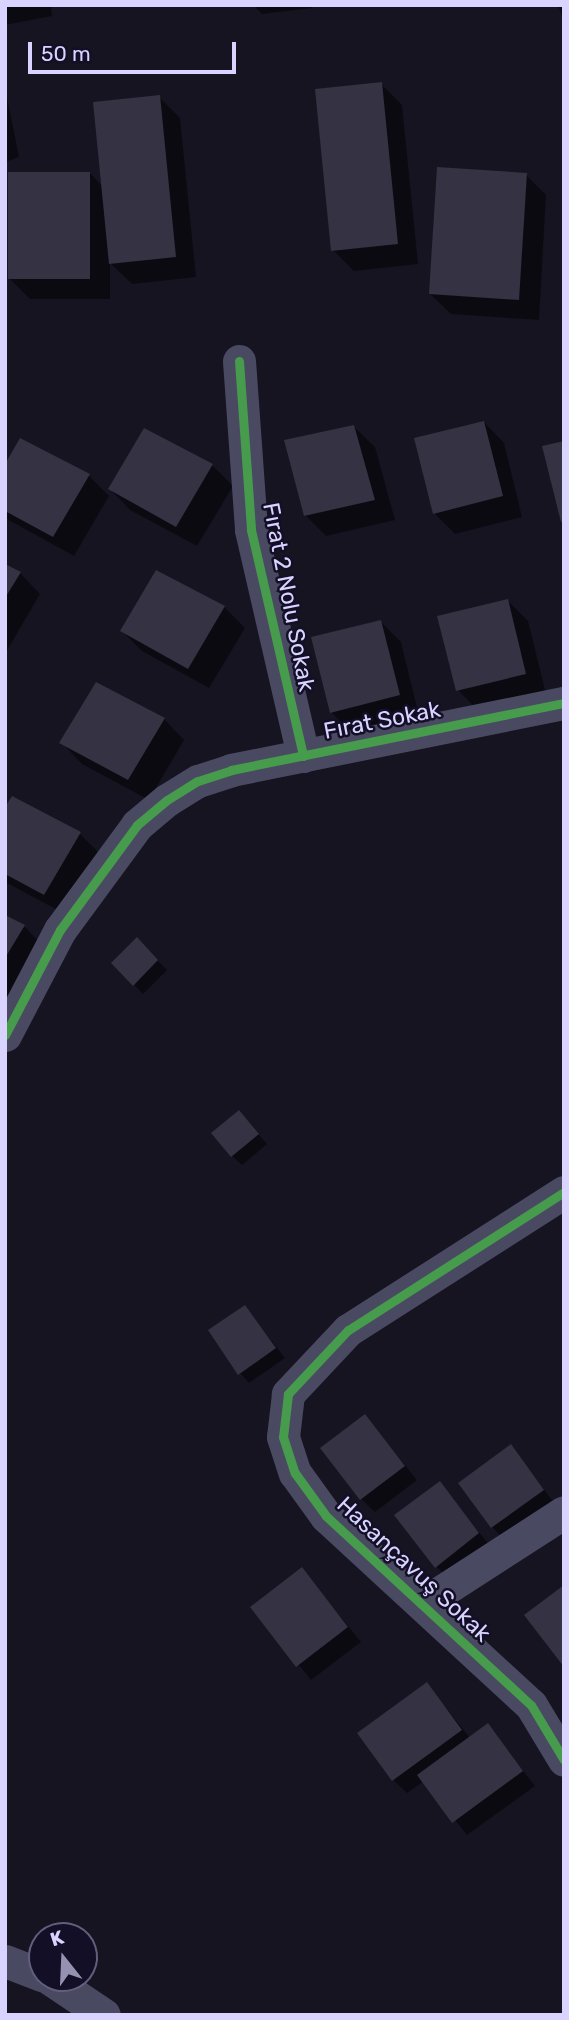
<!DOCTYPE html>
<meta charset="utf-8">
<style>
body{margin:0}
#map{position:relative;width:569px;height:2020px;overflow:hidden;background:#161421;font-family:Rubik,sans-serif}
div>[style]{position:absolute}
.shadow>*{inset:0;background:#0007}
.building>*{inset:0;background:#343243}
.minor>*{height:33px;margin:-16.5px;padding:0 16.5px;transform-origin:16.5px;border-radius:16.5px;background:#4a4962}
.cycleway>*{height:9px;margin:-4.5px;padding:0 4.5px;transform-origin:4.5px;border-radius:4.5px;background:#469c4c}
span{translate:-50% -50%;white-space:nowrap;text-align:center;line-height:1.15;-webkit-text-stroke:5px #130f26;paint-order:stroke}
.street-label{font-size:23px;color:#d9d4ff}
.frame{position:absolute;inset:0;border:7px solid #d9d4ff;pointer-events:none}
.north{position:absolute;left:28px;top:1922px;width:70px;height:70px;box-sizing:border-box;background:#130f26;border:2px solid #625e7d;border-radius:50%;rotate:342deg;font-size:19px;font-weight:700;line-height:28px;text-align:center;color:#d9d4ff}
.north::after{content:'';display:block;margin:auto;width:24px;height:32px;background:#9591b1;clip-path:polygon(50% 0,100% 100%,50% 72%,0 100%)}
.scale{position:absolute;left:28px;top:42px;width:208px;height:32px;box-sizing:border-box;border:4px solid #d9d4ff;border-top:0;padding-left:9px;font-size:21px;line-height:24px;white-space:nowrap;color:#d9d4ff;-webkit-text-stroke:5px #130f26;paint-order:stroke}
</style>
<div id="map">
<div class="shadow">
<i style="clip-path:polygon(5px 5px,51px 5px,52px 16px,5px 25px)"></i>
<i style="clip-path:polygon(253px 5px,311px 5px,312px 8px,262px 14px)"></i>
<i style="clip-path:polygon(558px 5px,564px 5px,564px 22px)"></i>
<i style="clip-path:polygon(381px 84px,402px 105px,418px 264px,354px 271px,333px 250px)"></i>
<i style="clip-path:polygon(5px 87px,19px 157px,5px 162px)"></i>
<i style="clip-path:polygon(159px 97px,180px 118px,196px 277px,132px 284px,110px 263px,110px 299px,30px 299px,9px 278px,90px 173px,103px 187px)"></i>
<i style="clip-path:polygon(526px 175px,546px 195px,539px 320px,451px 314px,430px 294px)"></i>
<i style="clip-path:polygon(484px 422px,504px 443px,522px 517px,455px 534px,434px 513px)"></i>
<i style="clip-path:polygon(354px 427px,375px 447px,395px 520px,326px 536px,305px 515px)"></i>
<i style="clip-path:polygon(212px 465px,233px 486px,197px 546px,130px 510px,110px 489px)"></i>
<i style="clip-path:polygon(5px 467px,89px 476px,109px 496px,74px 556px,5px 518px)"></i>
<i style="clip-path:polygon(5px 566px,20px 573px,40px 594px,5px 654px)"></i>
<i style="clip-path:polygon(507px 600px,528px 621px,546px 694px,478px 711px,458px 690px)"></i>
<i style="clip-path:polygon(224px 607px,245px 628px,209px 688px,142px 651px,122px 631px)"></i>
<i style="clip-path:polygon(381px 622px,401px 642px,419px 716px,352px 733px,331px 712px)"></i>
<i style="clip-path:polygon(164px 719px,184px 740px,149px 800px,82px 764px,62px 743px)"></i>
<i style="clip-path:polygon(5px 810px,80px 834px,100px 854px,65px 914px,5px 882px)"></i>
<i style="clip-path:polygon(5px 917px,24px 926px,44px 947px,5px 1005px)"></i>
<i style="clip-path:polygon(137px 940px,167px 970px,143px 994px,113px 963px)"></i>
<i style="clip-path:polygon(239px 1112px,267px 1144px,242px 1165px,232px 1156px)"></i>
<i style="clip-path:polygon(245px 1307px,285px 1358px,249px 1383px,240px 1373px)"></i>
<i style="clip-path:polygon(365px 1416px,417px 1480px,375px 1512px,361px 1499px)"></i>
<i style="clip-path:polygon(511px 1447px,556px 1505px,506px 1541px,492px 1527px)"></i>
<i style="clip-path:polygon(439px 1484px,492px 1548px,450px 1580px,436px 1566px)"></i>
<i style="clip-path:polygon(302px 1569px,361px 1642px,311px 1680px,252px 1607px)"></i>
<i style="clip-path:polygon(427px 1684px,470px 1738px,488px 1726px,535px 1786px,467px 1835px,424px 1781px,407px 1793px,393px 1780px)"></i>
</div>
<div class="building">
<i style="clip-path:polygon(382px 82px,398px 244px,331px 251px,315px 89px)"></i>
<i style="clip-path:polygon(160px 95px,176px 257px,109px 264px,93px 102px)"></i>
<i style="clip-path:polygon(437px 167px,527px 173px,519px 300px,429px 294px)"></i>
<i style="clip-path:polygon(8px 172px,90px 172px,90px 279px,8px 279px)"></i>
<i style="clip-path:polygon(484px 421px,503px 496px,433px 514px,414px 438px)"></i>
<i style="clip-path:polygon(354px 425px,375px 500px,304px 516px,284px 440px)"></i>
<i style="clip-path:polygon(144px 428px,213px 464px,176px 527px,108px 489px)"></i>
<i style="clip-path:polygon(20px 438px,90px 474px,53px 537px,5px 511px,5px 464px)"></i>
<i style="clip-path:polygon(564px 441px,564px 521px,561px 522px,542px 446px)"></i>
<i style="clip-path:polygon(5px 564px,21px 572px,5px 598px)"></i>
<i style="clip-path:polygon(156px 570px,225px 606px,188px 669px,120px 631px)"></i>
<i style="clip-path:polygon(508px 599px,526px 674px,456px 691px,437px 616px)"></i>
<i style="clip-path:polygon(381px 620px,400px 695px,330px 713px,311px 637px)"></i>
<i style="clip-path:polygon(96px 682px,165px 718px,128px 780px,59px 743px)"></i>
<i style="clip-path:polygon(12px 796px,81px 832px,44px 895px,5px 874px,5px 807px)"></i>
<i style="clip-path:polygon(5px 915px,25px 925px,5px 958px)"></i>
<i style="clip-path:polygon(137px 937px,158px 960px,133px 986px,111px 963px)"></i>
<i style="clip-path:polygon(239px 1110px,259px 1134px,231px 1157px,211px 1133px)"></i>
<i style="clip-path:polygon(245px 1305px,276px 1348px,238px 1375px,208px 1330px)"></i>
<i style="clip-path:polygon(365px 1414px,405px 1466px,360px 1500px,320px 1448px)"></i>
<i style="clip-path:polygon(511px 1444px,544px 1490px,491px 1528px,458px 1483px)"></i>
<i style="clip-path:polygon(440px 1481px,479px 1533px,435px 1568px,394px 1515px)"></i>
<i style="clip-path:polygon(302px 1567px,348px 1627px,296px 1667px,250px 1607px)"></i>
<i style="clip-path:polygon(564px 1585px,564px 1667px,524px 1615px)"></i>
<i style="clip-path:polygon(427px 1682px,462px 1730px,392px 1781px,357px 1733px)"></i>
<i style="clip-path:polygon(488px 1723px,523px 1771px,452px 1823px,417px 1775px)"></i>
</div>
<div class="minor">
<i style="left:239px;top:361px;width:169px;rotate:85.9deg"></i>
<i style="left:251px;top:530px;width:232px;rotate:77deg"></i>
<i style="left:5px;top:1035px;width:119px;rotate:-62.4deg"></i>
<i style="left:60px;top:930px;width:130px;rotate:-53.7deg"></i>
<i style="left:137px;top:825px;width:39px;rotate:-40deg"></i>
<i style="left:167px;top:800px;width:36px;rotate:-32deg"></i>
<i style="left:198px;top:781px;width:35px;rotate:-18deg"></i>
<i style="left:231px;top:770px;width:340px;rotate:-11.4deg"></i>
<i style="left:564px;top:1192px;width:256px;rotate:147.4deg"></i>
<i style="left:348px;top:1330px;width:88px;rotate:133.2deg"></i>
<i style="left:288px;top:1394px;width:43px;rotate:96.6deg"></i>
<i style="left:283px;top:1437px;width:38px;rotate:72deg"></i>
<i style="left:295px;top:1473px;width:53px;rotate:54.2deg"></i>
<i style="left:326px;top:1516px;width:279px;rotate:42.7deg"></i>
<i style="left:531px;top:1705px;width:64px;rotate:59deg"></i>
<i style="left:422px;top:1604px;width:169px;rotate:-32.9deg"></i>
<i style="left:5px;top:1961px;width:40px;rotate:21deg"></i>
<i style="left:49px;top:1978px;width:66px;rotate:33.9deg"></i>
</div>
<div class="cycleway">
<i style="left:239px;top:361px;width:169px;rotate:85.9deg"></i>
<i style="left:251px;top:530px;width:232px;rotate:77deg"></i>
<i style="left:5px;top:1035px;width:119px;rotate:-62.4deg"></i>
<i style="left:60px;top:930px;width:130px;rotate:-53.7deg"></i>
<i style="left:137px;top:825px;width:39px;rotate:-40deg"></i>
<i style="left:167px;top:800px;width:36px;rotate:-32deg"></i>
<i style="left:198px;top:781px;width:35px;rotate:-18deg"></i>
<i style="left:231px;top:770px;width:340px;rotate:-11.4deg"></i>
<i style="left:564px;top:1192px;width:256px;rotate:147.4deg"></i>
<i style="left:348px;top:1330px;width:88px;rotate:133.2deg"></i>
<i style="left:288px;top:1394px;width:43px;rotate:96.6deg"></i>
<i style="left:283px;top:1437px;width:38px;rotate:72deg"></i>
<i style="left:295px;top:1473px;width:53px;rotate:54.2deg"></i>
<i style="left:326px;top:1516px;width:279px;rotate:42.7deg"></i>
<i style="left:531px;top:1705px;width:64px;rotate:59deg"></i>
</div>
<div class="street-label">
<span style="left:289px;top:597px;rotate:79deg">Fırat 2 Nolu Sokak</span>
<span style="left:382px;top:720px;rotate:-11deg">Fırat Sokak</span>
<span style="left:414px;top:1569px;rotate:43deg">Hasançavuş Sokak</span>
</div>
<div class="frame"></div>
<div class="north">K</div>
<div class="scale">50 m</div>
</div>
